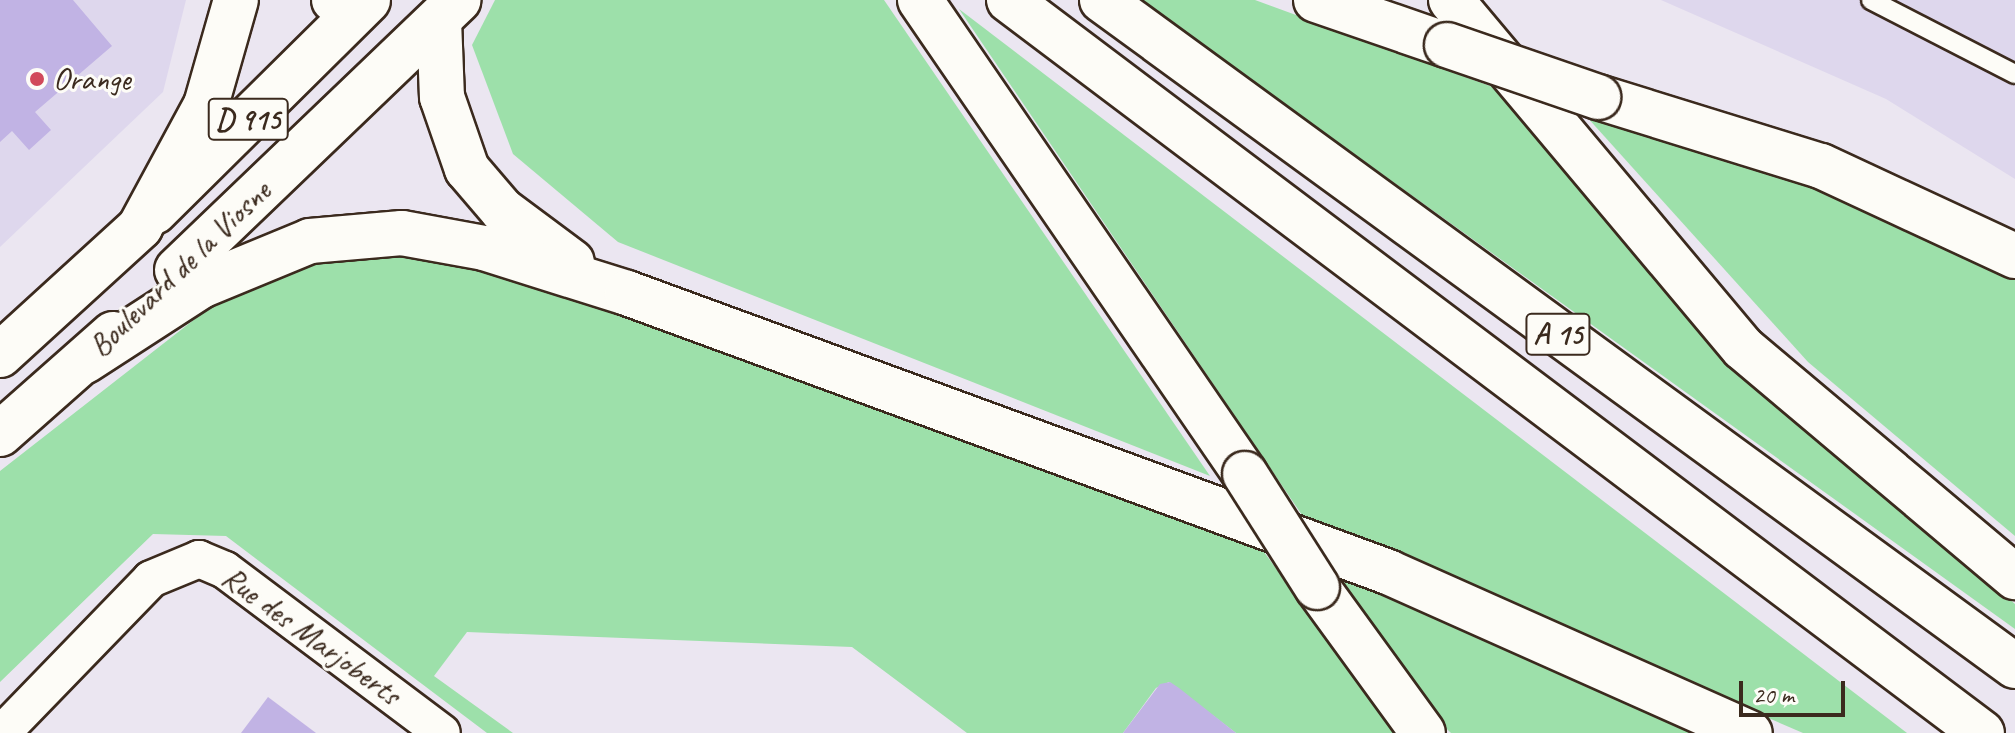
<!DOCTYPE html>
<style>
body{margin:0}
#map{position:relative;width:2015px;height:733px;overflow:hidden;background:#ebe6f1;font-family:Caveat,sans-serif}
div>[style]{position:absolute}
.built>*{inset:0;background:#ded7ed}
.green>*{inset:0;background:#9de0aa}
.building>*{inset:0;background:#c1b3e4}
.roads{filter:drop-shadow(2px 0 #3b2a1e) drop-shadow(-2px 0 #3b2a1e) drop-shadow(0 2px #3b2a1e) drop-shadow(0 -2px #3b2a1e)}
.lane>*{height:18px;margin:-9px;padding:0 9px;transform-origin:9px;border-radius:9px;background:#fdfcf7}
.street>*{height:36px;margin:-18px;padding:0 18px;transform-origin:18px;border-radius:18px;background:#fdfcf7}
.secondary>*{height:44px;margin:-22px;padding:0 22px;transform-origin:22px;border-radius:22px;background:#fdfcf7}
.primary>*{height:44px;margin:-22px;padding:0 22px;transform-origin:22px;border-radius:22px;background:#fdfcf7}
.highway>*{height:44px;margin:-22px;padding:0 22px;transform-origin:22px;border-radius:22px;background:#fdfcf7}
.bridges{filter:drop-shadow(2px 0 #3b2a1e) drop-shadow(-2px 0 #3b2a1e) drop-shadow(0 2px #3b2a1e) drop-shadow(0 -2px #3b2a1e)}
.highway-bridge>*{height:44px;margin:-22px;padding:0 22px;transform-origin:22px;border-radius:22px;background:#fdfcf7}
.dots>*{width:22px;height:22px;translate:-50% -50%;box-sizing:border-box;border:4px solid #fdfcf7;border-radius:50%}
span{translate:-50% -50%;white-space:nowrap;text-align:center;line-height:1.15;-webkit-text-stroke:6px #fdfcf7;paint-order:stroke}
.shield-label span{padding:2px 6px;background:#fdfcf7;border:2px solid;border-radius:6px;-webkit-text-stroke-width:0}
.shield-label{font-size:30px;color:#3b2a1e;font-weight:700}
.poi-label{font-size:32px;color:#3b2a1e}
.left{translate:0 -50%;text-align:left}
.street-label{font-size:32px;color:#3b2a1e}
.scale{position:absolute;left:1739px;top:681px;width:106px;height:36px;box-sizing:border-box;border:4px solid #3b2a1e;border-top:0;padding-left:10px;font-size:24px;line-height:28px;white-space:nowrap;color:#3b2a1e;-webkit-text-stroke:6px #fdfcf7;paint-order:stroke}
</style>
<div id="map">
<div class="built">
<i style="clip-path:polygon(0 0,186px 0,163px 92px,0 247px)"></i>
<i style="clip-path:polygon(1661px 0,2015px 0,2015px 179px,1886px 99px)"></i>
</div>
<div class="green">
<i style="clip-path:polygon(495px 0,884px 0,1210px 476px,618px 242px,513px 154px,472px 45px)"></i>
<i style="clip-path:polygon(1140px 0,1255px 0,1501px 90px,1727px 350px,2015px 604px,2015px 629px)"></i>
<i style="clip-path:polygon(959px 9px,1907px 733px,1803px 733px,1304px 518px)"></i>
<i style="clip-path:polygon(1586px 116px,1803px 184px,2015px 276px,2015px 536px,1808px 362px)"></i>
<i style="clip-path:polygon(379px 246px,513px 272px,1259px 545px,1394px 733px,1236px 733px,1169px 682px,1156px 688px,1123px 733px,967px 733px,852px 647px,467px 632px,434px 676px,513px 733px,487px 733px,226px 536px,153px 534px,0 682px,0 471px,209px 308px,268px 273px)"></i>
<i style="clip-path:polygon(1341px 579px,1608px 686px,1700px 733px,1451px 733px,1424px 707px)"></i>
</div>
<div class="building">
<i style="clip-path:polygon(0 0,73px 0,112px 46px,35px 112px,51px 130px,29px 150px,12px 131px,0 142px)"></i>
<i style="clip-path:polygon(1170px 682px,1179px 688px,1236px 733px,1123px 733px,1160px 684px)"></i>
<i style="clip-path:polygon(268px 697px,316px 733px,241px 733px)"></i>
</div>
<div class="roads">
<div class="lane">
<i style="left:1871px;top:0;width:162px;rotate:27.2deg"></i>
</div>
<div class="street">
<i style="left:2px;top:733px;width:214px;rotate:-45.9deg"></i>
<i style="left:151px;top:579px;width:52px;rotate:-22.6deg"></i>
<i style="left:199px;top:559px;width:28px;rotate:23deg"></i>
<i style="left:225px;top:570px;width:271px;rotate:36.9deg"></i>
</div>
<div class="secondary">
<i style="left:0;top:355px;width:190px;rotate:-42.4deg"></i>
<i style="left:0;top:434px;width:151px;rotate:-41.5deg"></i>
</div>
<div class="primary">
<i style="left:154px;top:212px;width:301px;rotate:-44.7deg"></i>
<i style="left:177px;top:270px;width:390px;rotate:-43.8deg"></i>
</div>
<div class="highway">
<i style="left:334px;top:0;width:25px;rotate:26deg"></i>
<i style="left:920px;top:0;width:575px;rotate:55.56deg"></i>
<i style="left:1009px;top:0;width:1218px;rotate:36.99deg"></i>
<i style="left:1102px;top:0;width:1130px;rotate:36.11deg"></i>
<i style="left:1316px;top:0;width:139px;rotate:19deg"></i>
<i style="left:1451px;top:0;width:454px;rotate:50deg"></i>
<i style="left:1743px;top:348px;width:356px;rotate:40.1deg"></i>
<i style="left:439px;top:20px;width:77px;rotate:87.8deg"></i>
<i style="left:442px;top:97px;width:76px;rotate:70.9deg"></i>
<i style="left:467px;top:169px;width:54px;rotate:49.5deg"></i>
<i style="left:502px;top:210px;width:87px;rotate:36.6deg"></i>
<i style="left:1598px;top:97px;width:233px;rotate:17.2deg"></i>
<i style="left:1821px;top:166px;width:214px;rotate:24.9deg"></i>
<i style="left:140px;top:227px;width:139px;rotate:-61.6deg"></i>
<i style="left:206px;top:105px;width:109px;rotate:-74.1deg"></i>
<i style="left:85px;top:361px;width:138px;rotate:-32.9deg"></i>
<i style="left:201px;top:286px;width:118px;rotate:-22.4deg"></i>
<i style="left:310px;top:241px;width:92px;rotate:-5deg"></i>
<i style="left:402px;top:233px;width:83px;rotate:10.4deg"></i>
<i style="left:484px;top:248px;width:150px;rotate:17.5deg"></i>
<i style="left:627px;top:293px;width:811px;rotate:20.13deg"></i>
<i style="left:1388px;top:572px;width:396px;rotate:24deg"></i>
<i style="left:1317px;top:587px;width:180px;rotate:54deg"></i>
</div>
</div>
<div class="bridges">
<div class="highway-bridge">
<i style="left:1447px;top:45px;width:160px;rotate:19deg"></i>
<i style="left:1245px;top:474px;width:134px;rotate:57.5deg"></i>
</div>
</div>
<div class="dots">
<i style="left:37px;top:79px;background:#d1495b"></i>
</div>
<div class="shield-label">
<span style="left:248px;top:119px">D 915</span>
<span style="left:1558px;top:334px">A 15</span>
</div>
<div class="poi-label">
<span class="left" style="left:53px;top:79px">Orange</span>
</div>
<div class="street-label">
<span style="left:180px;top:269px;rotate:-44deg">Boulevard de la Viosne</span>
<span style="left:311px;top:636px;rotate:36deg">Rue des Marjoberts</span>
</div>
<div class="scale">20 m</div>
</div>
